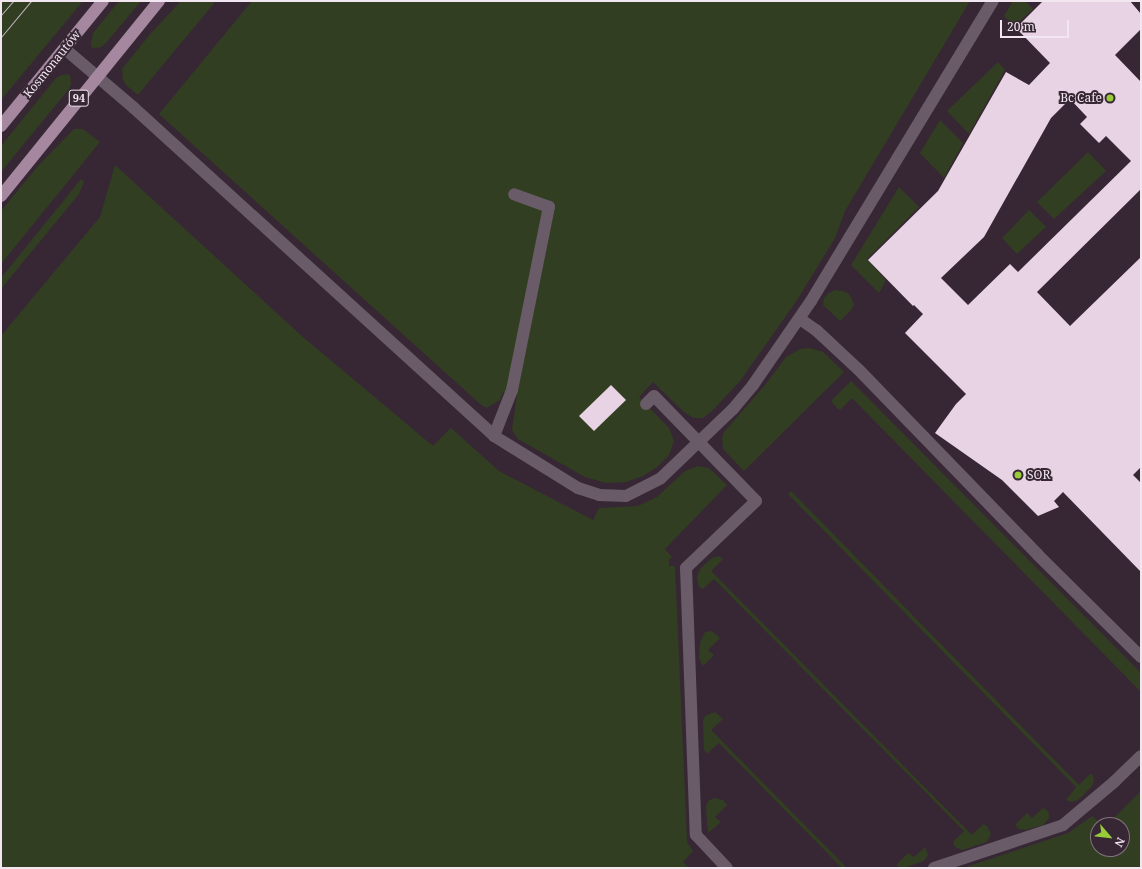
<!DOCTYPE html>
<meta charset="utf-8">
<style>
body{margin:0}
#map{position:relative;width:1142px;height:869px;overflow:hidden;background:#372734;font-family:"Noto Serif",serif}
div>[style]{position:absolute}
.green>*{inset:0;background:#323e22}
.building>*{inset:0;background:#e7d3e3}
.minor>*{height:12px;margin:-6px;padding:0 6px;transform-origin:6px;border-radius:6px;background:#695b67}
.major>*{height:12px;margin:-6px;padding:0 6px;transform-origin:6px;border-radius:6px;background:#a5889f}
.tram>*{height:1px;margin:-0.5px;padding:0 0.5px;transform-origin:0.5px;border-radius:0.5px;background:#c1b4be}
.dots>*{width:11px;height:11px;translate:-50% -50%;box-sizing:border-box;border:2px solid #372734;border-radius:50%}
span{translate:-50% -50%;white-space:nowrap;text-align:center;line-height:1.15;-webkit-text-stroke:4px #372734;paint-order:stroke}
.shield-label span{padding:1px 3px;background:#372734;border:1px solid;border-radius:3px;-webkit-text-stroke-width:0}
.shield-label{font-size:11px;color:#f2e7f0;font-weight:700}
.street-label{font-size:12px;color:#f2e7f0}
.poi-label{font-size:12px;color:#f2e7f0}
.right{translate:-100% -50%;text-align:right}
.left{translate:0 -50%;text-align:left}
.frame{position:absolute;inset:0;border:2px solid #f2e7f0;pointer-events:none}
.north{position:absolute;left:1090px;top:817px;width:40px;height:40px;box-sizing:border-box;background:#372734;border:1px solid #82747f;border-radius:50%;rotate:118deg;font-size:11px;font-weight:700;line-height:16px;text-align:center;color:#f2e7f0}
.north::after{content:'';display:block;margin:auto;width:14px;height:18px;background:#97cc38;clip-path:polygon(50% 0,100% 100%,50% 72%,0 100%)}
.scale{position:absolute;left:1000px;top:20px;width:69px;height:18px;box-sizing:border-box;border:2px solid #f2e7f0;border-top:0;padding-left:5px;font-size:12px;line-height:14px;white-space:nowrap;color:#f2e7f0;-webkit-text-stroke:3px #372734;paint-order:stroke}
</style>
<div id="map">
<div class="green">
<i style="clip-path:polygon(1px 1px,83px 1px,1px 100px)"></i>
<i style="clip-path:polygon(119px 1px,141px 1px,106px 43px,101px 47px,92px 48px,91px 44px,93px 33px)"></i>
<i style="clip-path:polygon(181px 1px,216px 1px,138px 95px,126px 85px,123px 80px,122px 69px,151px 33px)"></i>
<i style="clip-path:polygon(252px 1px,970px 1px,845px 211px,835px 238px,797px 300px,740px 381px,712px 411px,703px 418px,694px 418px,685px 413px,653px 382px,639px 397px,669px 428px,674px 441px,669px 455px,657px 467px,643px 476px,626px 482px,606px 483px,585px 477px,518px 439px,512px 430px,517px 395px,503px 392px,500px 400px,486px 408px,479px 403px,159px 114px)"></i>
<i style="clip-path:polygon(1013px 1px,1025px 1px,1033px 9px,1015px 26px,1004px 16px)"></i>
<i style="clip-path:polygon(998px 62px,1005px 70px,969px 134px,947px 111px)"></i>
<i style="clip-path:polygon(68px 74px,70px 76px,71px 83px,69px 89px,1px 172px,1px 146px,56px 78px,61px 75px)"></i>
<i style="clip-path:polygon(940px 120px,963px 143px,944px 178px,920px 153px)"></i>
<i style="clip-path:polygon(74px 129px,83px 129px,100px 142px,1px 264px,1px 211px,37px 167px)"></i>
<i style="clip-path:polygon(1088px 152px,1106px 171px,1054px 219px,1037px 202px)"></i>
<i style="clip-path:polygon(115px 165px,304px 338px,433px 446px,451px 428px,499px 471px,593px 520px,599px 508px,638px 506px,657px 497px,685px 471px,698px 466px,709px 468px,727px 485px,665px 549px,672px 557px,669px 560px,669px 566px,675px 566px,687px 842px,693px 851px,683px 862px,689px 868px,1px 868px,1px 336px,100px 217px)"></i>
<i style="clip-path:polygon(81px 179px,84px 182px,79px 194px,1px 289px,1px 278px)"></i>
<i style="clip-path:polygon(899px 187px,919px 207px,867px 259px,886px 280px,879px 293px,851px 265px)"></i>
<i style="clip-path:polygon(1029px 210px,1046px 227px,1017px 254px,1002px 238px)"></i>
<i style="clip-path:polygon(835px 290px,843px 291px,849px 294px,854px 304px,851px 310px,840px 321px,823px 305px,824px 298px,829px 293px)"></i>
<i style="clip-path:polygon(809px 348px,823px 352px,844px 372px,744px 471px,723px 449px,722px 439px,724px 432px,765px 385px,786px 357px,800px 349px)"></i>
<i style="clip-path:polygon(851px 381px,1141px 673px,1141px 692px,852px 398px,841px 409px,838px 409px,831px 401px)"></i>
<i style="clip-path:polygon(791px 491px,1079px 785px,1090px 774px,1093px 775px,1094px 781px,1092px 786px,1078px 800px,1072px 802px,1066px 800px,1076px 787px,788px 494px)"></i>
<i style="clip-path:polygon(719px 556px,723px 559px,711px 571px,972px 835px,983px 824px,987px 826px,991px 834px,987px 842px,962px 850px,955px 847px,953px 842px,964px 831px,714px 579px,703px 589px,699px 587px,697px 577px,700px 569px,712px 558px)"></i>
<i style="clip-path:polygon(712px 631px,720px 638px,708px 650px,714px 655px,703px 666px,699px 658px,700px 643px,705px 632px)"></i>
<i style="clip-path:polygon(715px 712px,723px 719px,711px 730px,847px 868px,842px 868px,719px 743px,708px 753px,706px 753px,704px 749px,703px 721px,705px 716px)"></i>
<i style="clip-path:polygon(1141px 791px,1141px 868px,963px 868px,1068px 833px,1092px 816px,1102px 825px,1098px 825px,1098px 849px,1122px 849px,1122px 825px,1107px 825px)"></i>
<i style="clip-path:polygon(714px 798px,723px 800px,727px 805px,715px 817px,721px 822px,708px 833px,706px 807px,708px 801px)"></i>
<i style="clip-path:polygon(1043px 808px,1047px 810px,1049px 814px,1049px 818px,1043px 825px,1025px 830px,1019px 829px,1015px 825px,1027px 813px,1032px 818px)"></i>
<i style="clip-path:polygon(925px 847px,928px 855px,924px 861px,904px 868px,897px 866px,897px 864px,908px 853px,914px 857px)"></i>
</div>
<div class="building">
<i style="clip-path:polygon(evenodd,1043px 1px,1130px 1px,1141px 14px,1141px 29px,1115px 55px,1141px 82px,1141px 189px,1037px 292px,1070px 326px,1141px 257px,1141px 467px,1133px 475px,1141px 483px,1141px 572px,1063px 492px,1054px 501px,1059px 507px,1038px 516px,1002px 480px,935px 433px,956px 404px,966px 394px,905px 333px,923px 314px,914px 305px,913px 306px,868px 260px,938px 191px,1006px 72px,1029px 85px,1050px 63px,1016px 28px,1043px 1px,1070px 99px,1087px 117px,1080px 124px,1099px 143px,1106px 136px,1131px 161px,1018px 272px,1010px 264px,968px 305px,941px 278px,984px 237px,1051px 118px,1070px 99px)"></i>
<i style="clip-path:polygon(611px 385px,626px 400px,594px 431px,579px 416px)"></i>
</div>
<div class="minor">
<i style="left:65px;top:49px;width:91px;rotate:40.5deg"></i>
<i style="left:134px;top:108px;width:487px;rotate:42.3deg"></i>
<i style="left:494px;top:436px;width:99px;rotate:31.8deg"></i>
<i style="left:578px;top:488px;width:22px;rotate:18deg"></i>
<i style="left:599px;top:495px;width:27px;rotate:2deg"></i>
<i style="left:626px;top:496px;width:39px;rotate:-27deg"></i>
<i style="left:661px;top:478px;width:100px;rotate:-43.8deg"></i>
<i style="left:733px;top:409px;width:31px;rotate:-50deg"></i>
<i style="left:753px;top:385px;width:102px;rotate:-55.4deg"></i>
<i style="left:811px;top:301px;width:351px;rotate:-58.8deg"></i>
<i style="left:800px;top:319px;width:19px;rotate:35deg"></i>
<i style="left:816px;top:330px;width:57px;rotate:42.9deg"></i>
<i style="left:858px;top:369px;width:259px;rotate:45.9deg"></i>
<i style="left:1038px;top:555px;width:145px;rotate:44.7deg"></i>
<i style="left:646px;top:404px;width:11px;rotate:-45deg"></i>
<i style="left:654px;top:396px;width:146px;rotate:45.8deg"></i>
<i style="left:756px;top:501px;width:97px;rotate:136.3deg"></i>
<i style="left:686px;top:568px;width:267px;rotate:87.9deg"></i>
<i style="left:696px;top:835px;width:45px;rotate:46.8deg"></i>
<i style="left:494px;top:436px;width:49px;rotate:-68.6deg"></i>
<i style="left:512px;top:390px;width:187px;rotate:-78.6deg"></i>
<i style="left:549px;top:207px;width:37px;rotate:-160deg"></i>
<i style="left:934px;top:868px;width:136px;rotate:-18.4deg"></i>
<i style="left:1063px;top:825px;width:67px;rotate:-40.1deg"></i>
<i style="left:1114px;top:782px;width:37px;rotate:-44deg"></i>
</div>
<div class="major">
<i style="left:1px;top:126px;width:161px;rotate:-50.8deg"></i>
<i style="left:1px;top:196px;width:251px;rotate:-51deg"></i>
</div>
<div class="tram">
<i style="left:1px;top:15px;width:18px;rotate:-49deg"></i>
<i style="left:1px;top:37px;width:47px;rotate:-50.2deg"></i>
</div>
<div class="dots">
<i style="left:1110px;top:98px;background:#97cc38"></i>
<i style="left:1018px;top:475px;background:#97cc38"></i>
</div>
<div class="shield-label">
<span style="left:79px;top:98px">94</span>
</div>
<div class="street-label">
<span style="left:52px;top:64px;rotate:-51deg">Kosmonautów</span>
</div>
<div class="poi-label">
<span class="right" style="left:1102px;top:98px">Bc Cafe</span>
<span class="left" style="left:1027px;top:475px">SOR</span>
</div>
<div class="frame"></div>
<div class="north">N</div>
<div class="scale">20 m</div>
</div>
